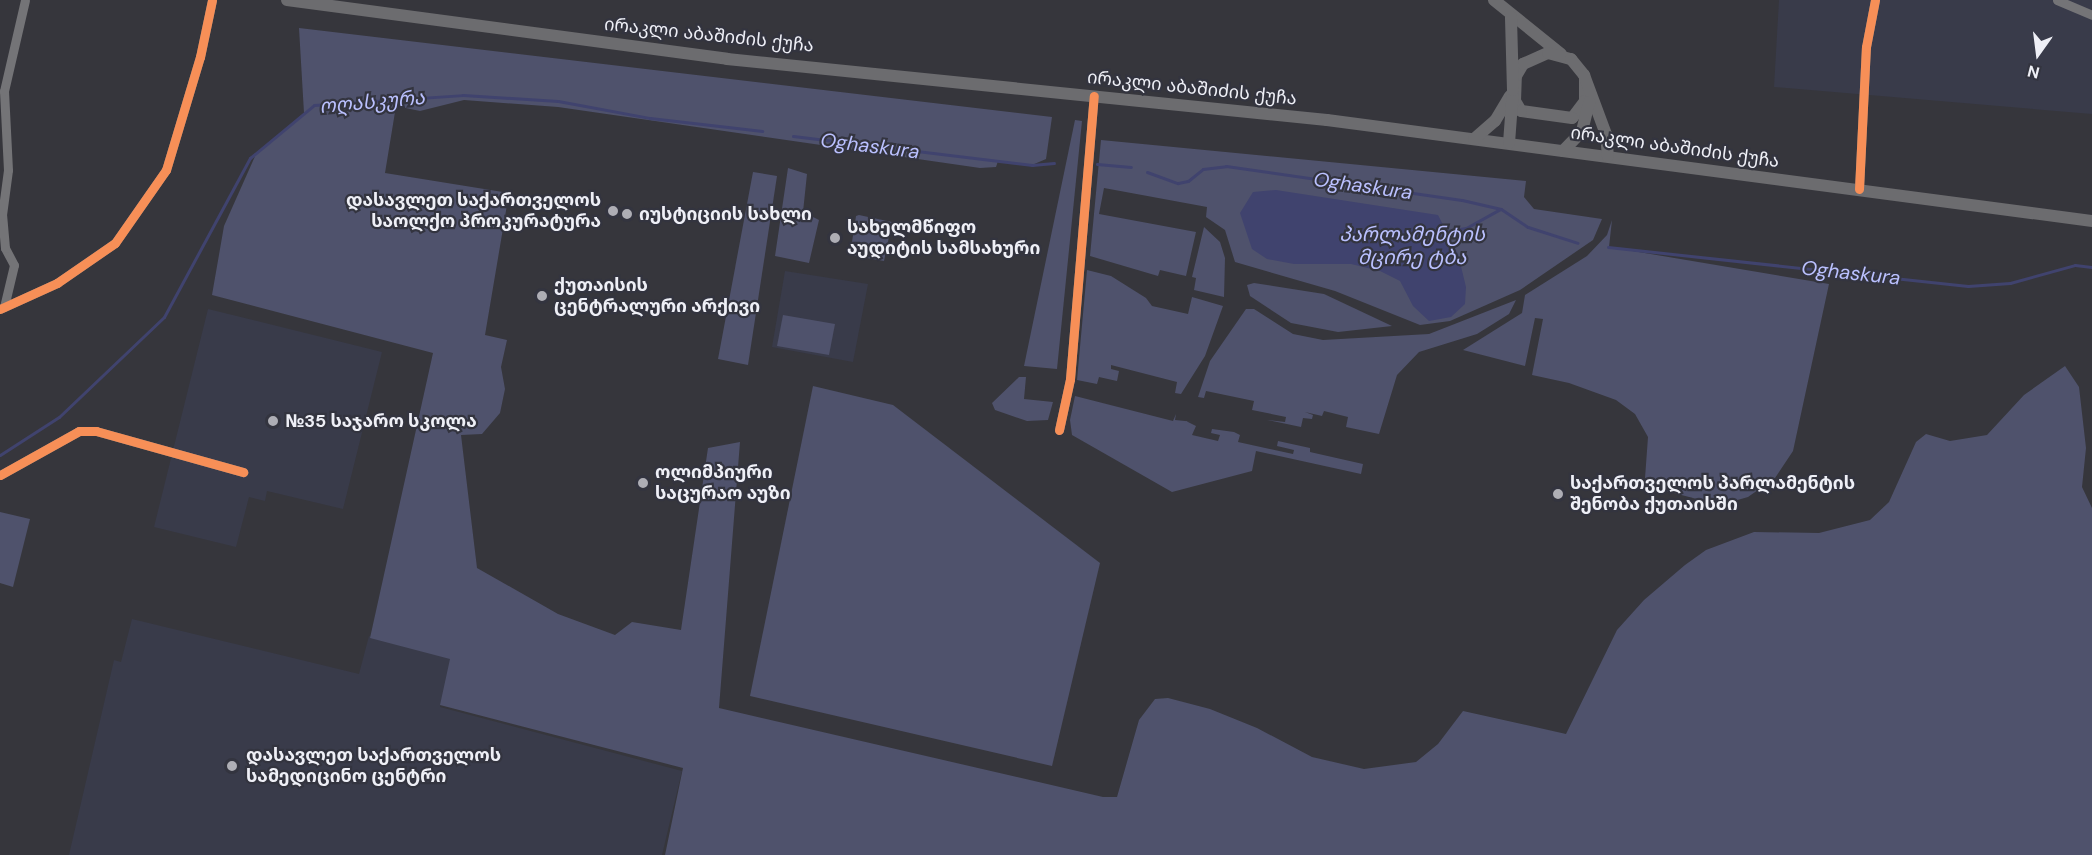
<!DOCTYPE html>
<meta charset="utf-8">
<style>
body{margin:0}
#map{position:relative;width:2092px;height:855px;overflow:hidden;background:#36363c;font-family:"DM Sans","Noto Sans Georgian",sans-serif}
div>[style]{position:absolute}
.built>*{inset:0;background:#393b4a}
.green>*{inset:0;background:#4f526c}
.water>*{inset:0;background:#40436e}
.stream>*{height:3px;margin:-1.5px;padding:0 1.5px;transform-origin:1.5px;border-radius:1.5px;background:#40436e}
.minor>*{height:9px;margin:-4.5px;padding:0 4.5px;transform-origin:4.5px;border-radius:4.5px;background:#747477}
.major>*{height:12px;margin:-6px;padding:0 6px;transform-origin:6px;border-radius:6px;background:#6c6c6f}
.cycleway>*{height:9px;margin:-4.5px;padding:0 4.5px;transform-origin:4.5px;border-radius:4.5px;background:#f78f57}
.dots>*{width:16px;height:16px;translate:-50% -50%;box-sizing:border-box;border:3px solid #33343f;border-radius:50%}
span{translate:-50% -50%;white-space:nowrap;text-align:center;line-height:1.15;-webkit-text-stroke:4.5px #33343f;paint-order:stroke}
.street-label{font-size:18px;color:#eeeff6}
.poi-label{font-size:18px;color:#eeeff6;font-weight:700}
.right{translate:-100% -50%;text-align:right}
.left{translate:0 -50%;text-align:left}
.water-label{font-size:20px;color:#bac0fe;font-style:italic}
.north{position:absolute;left:2008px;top:24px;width:60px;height:60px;-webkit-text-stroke:4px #33343f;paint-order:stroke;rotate:194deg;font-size:16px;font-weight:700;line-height:24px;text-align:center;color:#eeeff6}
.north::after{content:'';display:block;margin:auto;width:21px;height:27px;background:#eeeff6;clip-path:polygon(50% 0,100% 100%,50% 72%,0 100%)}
</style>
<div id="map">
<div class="built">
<i style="clip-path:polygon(1779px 0,2092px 0,2092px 114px,1774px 87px)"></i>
<i style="clip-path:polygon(785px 271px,868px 284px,853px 362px,772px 347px)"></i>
<i style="clip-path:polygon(208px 309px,382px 352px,343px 509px,267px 491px,265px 501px,249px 497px,236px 547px,154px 527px)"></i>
<i style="clip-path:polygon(132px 619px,359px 674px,369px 636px,452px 658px,440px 707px,682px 771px,662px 855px,69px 855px,114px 660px,121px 662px)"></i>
</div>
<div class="green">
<i style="clip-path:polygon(299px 28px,1052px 117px,1046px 159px,1032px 165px,998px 161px,996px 167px,980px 168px,558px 107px,464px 100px,420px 111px,396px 106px,385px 173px,509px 193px,485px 335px,507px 340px,501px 367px,505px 389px,500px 413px,482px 434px,461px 435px,477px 568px,558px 614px,615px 635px,632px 622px,681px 630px,708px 448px,740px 442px,719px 708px,1103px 797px,1117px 797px,1139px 720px,1155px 699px,1168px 698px,1210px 709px,1257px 728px,1312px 757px,1364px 769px,1416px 762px,1438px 744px,1463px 711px,1566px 734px,1617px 630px,1644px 600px,1685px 565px,1706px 550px,1754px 532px,1819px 533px,1870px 520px,1889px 502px,1916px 442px,1926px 434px,1950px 441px,1987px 435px,2024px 395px,2065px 366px,2079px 387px,2086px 448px,2082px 487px,2092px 508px,2092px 855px,665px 855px,683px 768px,440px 705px,450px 659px,370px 638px,433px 353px,212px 295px,224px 226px,256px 154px,304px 113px)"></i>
<i style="clip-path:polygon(1075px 120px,1082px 121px,1057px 369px,1024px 366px)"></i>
<i style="clip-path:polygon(1101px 140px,1526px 181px,1524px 197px,1534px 209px,1602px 219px,1593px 240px,1520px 290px,1450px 321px,1420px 325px,1335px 291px,1235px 262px,1225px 230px,1206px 217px,1207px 207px,1104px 188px,1099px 214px,1196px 232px,1186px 276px,1160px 270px,1158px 276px,1090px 256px)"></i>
<i style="clip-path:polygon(788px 168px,807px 174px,803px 212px,819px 220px,809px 263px,775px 256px)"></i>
<i style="clip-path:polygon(753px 172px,777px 176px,748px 365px,718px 359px)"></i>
<i style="clip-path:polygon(859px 215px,892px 222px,884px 261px,850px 255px,856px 216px)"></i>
<i style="clip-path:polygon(1612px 220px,1609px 247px,1829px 284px,1793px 451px,1775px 478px,1748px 497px,1720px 505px,1666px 491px,1667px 484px,1645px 478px,1648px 437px,1635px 414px,1616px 400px,1569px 383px,1532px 375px,1543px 319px,1535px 318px,1525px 366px,1463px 350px,1522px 313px,1525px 295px,1587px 256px,1607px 235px)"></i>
<i style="clip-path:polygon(1204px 227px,1220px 242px,1225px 258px,1224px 297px,1194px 290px,1196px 278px,1192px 277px)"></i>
<i style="clip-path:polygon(1087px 270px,1111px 276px,1146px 298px,1152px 306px,1188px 314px,1192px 297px,1223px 306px,1205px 356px,1181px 394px,1175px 393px,1177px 382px,1111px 365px,1111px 369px,1119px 371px,1117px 381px,1099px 377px,1097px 384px,1077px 380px)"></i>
<i style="clip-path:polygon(1254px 283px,1324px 294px,1392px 326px,1338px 332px,1291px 323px,1250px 296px,1247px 285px)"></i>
<i style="clip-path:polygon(1516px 300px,1509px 314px,1477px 334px,1419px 352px,1397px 375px,1379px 434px,1346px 427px,1348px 417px,1324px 411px,1322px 416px,1305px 412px,1313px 415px,1312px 419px,1303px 418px,1301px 427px,1267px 420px,1285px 422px,1286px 417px,1252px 410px,1254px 401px,1206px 391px,1204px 398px,1198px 397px,1210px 361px,1246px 309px,1254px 309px,1293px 334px,1323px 340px,1429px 334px)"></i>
<i style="clip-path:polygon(783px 315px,835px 324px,829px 355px,777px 346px)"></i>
<i style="clip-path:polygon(1019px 377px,1026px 377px,1024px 399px,1053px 402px,1048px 420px,1027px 421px,995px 410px,992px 403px)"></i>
<i style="clip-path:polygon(813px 386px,893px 405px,1100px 563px,1052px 766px,750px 696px)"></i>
<i style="clip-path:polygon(1075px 396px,1173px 421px,1176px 414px,1175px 420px,1195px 422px,1186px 421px,1196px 426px,1192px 435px,1218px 441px,1220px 435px,1211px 433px,1212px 429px,1234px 432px,1240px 435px,1238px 442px,1293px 454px,1294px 450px,1277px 446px,1278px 441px,1310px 448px,1310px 452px,1363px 464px,1361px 474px,1256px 451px,1252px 471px,1172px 492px,1072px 435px,1070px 420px)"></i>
<i style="clip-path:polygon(0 512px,30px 519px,13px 587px,0 583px)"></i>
</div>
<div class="water">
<i style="clip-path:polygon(1276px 190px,1438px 215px,1458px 254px,1466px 287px,1465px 304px,1451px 317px,1429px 321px,1413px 306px,1400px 281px,1380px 271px,1351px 264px,1294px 264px,1267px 259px,1252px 249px,1240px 213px,1253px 192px)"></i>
</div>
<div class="stream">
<i style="left:793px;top:136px;width:241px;rotate:6.9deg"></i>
<i style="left:1032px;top:165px;width:22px;rotate:-5deg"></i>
<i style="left:1097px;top:164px;width:34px;rotate:5deg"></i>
<i style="left:1147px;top:172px;width:33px;rotate:20deg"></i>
<i style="left:1178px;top:183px;width:10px;rotate:-11deg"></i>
<i style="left:1188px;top:181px;width:19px;rotate:-39deg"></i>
<i style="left:1203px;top:169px;width:23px;rotate:-7deg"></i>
<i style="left:1226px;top:166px;width:238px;rotate:8.2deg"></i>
<i style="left:1462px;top:200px;width:40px;rotate:13deg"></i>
<i style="left:1501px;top:209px;width:32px;rotate:34deg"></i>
<i style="left:1528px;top:227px;width:52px;rotate:17.7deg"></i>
<i style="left:1447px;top:231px;width:19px;rotate:-9deg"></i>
<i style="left:1466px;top:228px;width:39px;rotate:-29deg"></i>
<i style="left:1608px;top:247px;width:362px;rotate:6.2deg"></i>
<i style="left:1968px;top:286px;width:42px;rotate:-4.1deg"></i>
<i style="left:2010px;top:283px;width:67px;rotate:-15.5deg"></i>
<i style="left:2075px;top:265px;width:17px;rotate:7deg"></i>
<i style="left:0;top:455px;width:70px;rotate:-32.8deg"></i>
<i style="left:59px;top:417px;width:145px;rotate:-43.6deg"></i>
<i style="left:164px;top:317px;width:181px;rotate:-61.6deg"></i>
<i style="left:250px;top:158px;width:83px;rotate:-39.6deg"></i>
<i style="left:314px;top:105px;width:149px;rotate:-3.8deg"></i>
<i style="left:463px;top:95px;width:95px;rotate:3.6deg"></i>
<i style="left:558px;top:101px;width:94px;rotate:10.5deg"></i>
<i style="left:650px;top:118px;width:113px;rotate:6.6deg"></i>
</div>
<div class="minor">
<i style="left:2057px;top:0;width:38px;rotate:23deg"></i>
<i style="left:1859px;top:189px;width:142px;rotate:-87.2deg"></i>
<i style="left:1866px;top:47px;width:48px;rotate:-79.2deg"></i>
<i style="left:4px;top:307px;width:43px;rotate:-76.6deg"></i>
<i style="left:14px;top:265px;width:19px;rotate:-118deg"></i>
<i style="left:5px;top:248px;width:33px;rotate:-95deg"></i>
<i style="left:2px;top:215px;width:45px;rotate:-82.4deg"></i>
<i style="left:8px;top:170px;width:79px;rotate:-92.9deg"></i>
<i style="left:4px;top:91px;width:93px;rotate:-77deg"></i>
<i style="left:0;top:309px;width:63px;rotate:-24.5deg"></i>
<i style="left:57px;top:283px;width:70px;rotate:-34.6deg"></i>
<i style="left:115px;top:243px;width:89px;rotate:-55.1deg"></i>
<i style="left:166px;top:170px;width:118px;rotate:-73.3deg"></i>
<i style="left:200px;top:57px;width:58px;rotate:-78.1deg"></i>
<i style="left:1059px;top:430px;width:52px;rotate:-77.8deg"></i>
<i style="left:1070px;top:379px;width:284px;rotate:-85.2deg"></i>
<i style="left:0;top:475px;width:90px;rotate:-29.1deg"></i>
<i style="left:79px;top:431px;width:17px"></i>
<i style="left:96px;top:431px;width:153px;rotate:15.6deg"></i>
</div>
<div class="major">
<i style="left:287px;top:0;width:444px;rotate:7.6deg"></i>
<i style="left:727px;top:59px;width:603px;rotate:5.81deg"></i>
<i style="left:1327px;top:120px;width:772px;rotate:7.52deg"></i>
<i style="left:1494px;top:0;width:86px;rotate:38.9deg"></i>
<i style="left:1585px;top:79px;width:22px;rotate:90deg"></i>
<i style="left:1585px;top:101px;width:21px;rotate:127deg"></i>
<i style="left:1572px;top:118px;width:51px;rotate:-172.2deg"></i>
<i style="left:1521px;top:111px;width:12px;rotate:-121deg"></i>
<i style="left:1515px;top:101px;width:25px;rotate:-88deg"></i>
<i style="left:1516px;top:76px;width:14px;rotate:-60deg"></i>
<i style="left:1523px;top:64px;width:27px;rotate:-24deg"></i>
<i style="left:1548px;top:53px;width:24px;rotate:15deg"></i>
<i style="left:1571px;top:59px;width:21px;rotate:51deg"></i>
<i style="left:1584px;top:75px;width:63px;rotate:69.6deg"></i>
<i style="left:1606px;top:134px;width:22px;rotate:85deg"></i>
<i style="left:1474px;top:139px;width:28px;rotate:-41deg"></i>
<i style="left:1495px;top:121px;width:29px;rotate:-59deg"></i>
<i style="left:1509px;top:143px;width:53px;rotate:-85.7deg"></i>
<i style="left:1513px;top:90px;width:73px;rotate:-91.6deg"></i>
<i style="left:1563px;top:151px;width:28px;rotate:-46deg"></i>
<i style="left:1582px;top:131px;width:30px;rotate:-76deg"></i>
</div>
<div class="cycleway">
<i style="left:1859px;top:189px;width:142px;rotate:-87.2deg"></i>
<i style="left:1866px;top:47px;width:48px;rotate:-79.2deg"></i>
<i style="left:0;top:309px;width:63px;rotate:-24.5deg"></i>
<i style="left:57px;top:283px;width:70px;rotate:-34.6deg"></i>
<i style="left:115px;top:243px;width:89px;rotate:-55.1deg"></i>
<i style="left:166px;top:170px;width:118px;rotate:-73.3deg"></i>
<i style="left:200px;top:57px;width:58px;rotate:-78.1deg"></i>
<i style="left:1059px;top:430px;width:52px;rotate:-77.8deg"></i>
<i style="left:1070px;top:379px;width:284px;rotate:-85.2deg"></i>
<i style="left:0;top:475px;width:90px;rotate:-29.1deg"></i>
<i style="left:79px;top:431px;width:17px"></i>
<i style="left:96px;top:431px;width:153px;rotate:15.6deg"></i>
</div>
<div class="dots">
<i style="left:613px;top:211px;background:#aeaeb5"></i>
<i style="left:627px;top:214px;background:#aeaeb5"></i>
<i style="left:835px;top:238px;background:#aeaeb5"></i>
<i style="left:542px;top:296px;background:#aeaeb5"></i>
<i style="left:273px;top:421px;background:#aeaeb5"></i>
<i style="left:643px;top:483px;background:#aeaeb5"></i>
<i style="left:1558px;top:494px;background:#aeaeb5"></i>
<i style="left:232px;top:766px;background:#aeaeb5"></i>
</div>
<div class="street-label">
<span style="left:709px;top:35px;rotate:6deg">ირაკლი აბაშიძის ქუჩა</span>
<span style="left:1192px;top:88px;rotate:6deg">ირაკლი აბაშიძის ქუჩა</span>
<span style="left:1675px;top:147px;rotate:8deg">ირაკლი აბაშიძის ქუჩა</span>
</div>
<div class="poi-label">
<span class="right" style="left:601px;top:211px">დასავლეთ საქართველოს<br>საოლქო პროკურატურა</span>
<span class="left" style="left:639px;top:214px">იუსტიციის სახლი</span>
<span class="left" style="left:847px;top:238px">სახელმწიფო<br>აუდიტის სამსახური</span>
<span class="left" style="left:554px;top:296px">ქუთაისის<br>ცენტრალური არქივი</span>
<span class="left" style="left:285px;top:421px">№35 საჯარო სკოლა</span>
<span class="left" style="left:655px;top:483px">ოლიმპიური<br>საცურაო აუზი</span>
<span class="left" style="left:1570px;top:494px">საქართველოს პარლამენტის<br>შენობა ქუთაისში</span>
<span class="left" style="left:246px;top:766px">დასავლეთ საქართველოს<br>სამედიცინო ცენტრი</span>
</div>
<div class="water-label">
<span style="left:372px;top:102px;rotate:-5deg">ოღასკურა</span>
<span style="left:870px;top:146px;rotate:7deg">Oghaskura</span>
<span style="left:1363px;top:186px;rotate:8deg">Oghaskura</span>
<span style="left:1412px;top:246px">პარლამენტის<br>მცირე ტბა</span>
<span style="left:1851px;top:273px;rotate:6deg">Oghaskura</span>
</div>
<div class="north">N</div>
</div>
